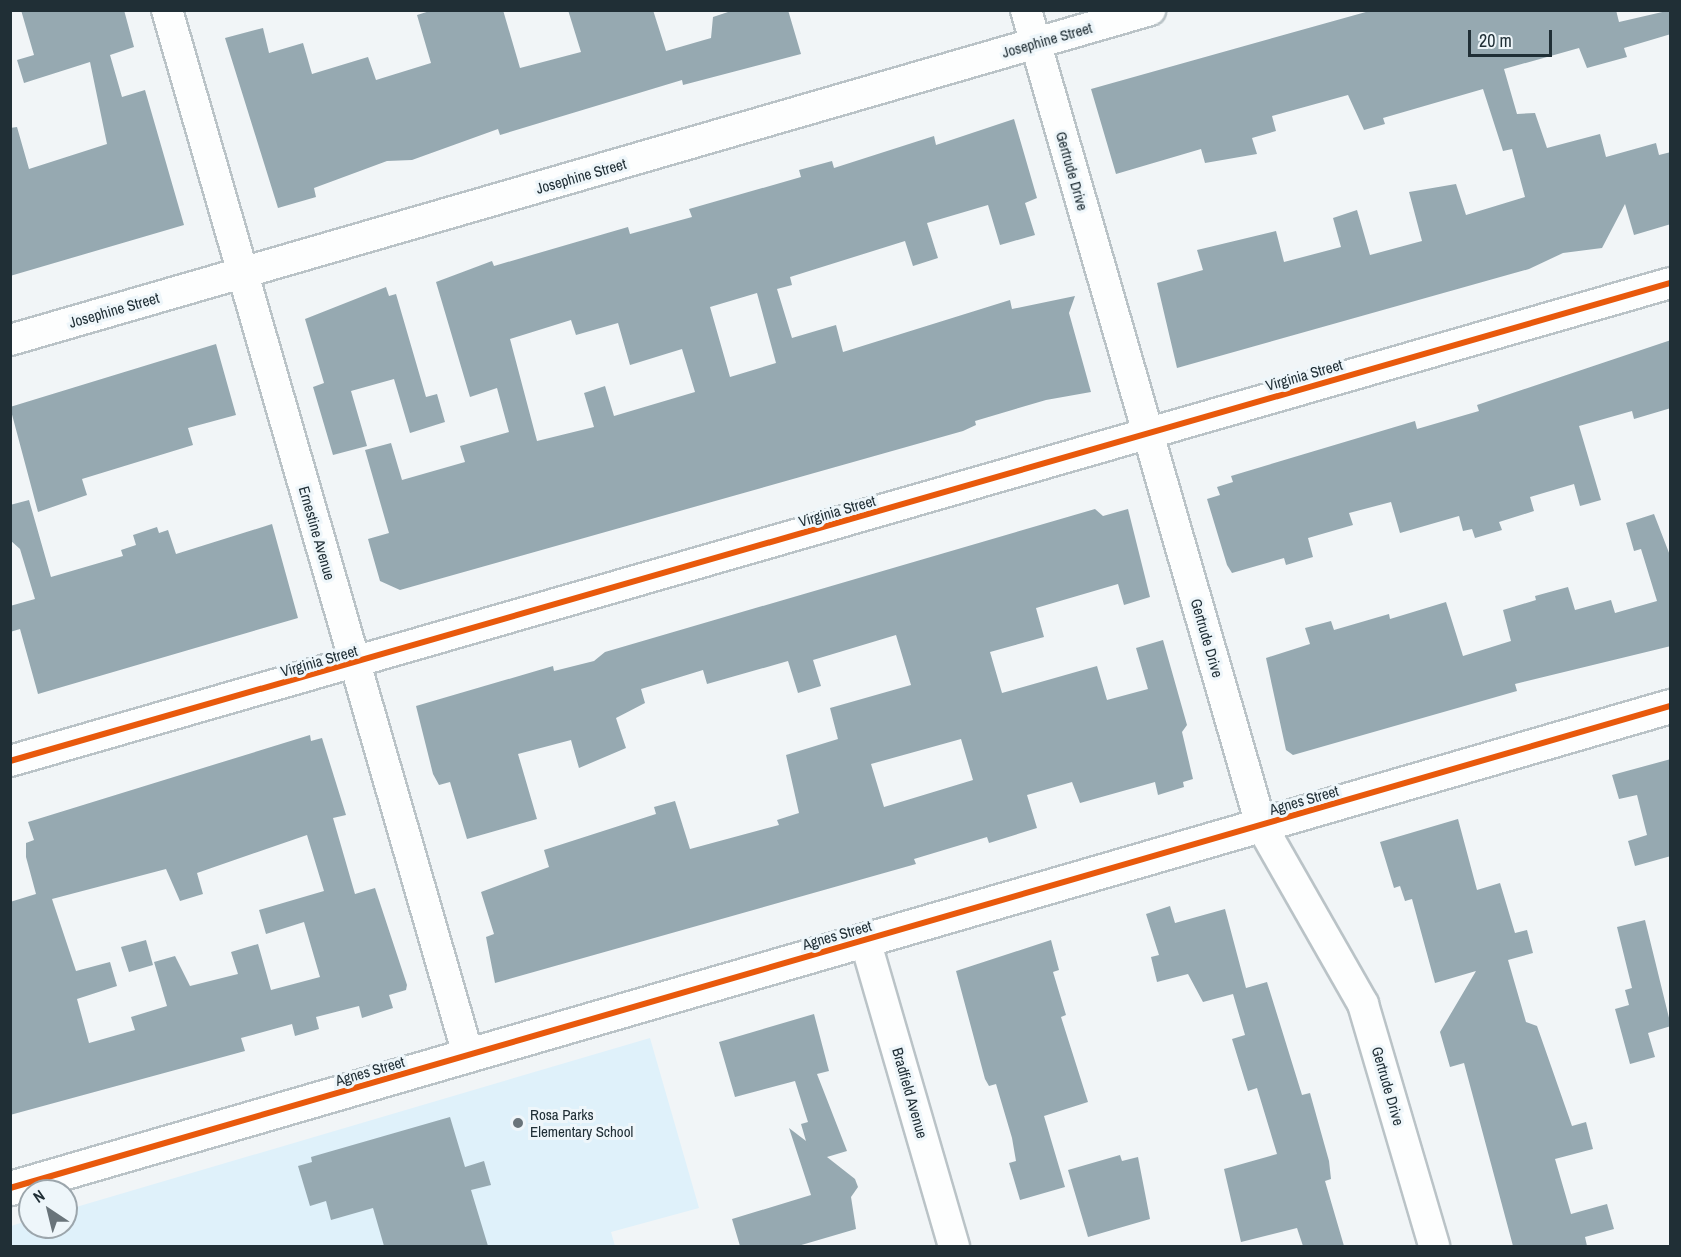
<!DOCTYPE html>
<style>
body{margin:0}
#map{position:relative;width:1681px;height:1257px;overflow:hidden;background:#f1f5f7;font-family:"Archivo Narrow",sans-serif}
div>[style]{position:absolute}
.built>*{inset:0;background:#dff1fa}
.building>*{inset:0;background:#96a9b1}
.roads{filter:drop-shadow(2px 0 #bac3c7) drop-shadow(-2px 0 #bac3c7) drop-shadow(0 2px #bac3c7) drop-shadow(0 -2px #bac3c7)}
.minor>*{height:30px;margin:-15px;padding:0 15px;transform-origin:15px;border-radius:15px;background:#fdfefe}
.tertiary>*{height:33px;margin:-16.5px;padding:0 16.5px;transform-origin:16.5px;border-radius:16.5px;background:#fdfefe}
.cycleway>*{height:6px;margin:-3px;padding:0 3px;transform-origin:3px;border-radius:3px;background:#e8590c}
.dots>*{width:16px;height:16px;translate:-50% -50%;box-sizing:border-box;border:3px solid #eef6fa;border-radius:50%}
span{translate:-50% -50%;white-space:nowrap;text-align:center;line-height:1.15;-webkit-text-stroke:6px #eef6fa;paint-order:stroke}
.street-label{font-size:15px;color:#202f36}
.poi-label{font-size:15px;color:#202f36}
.left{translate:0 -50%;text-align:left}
.frame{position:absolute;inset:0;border:12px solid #202f36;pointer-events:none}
.north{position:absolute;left:18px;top:1179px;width:60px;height:60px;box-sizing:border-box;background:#eef6fa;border:2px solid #9ca6ac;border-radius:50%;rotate:325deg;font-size:16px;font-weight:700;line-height:24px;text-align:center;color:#202f36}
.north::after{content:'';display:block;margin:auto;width:21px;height:27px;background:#69747a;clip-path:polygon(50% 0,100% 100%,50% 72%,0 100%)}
.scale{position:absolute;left:1468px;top:30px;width:84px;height:27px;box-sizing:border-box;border:3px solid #202f36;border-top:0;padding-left:8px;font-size:18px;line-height:21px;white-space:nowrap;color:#202f36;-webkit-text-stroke:4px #eef6fa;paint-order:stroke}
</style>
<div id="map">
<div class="built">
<i style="clip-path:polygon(650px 1038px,699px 1208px,611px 1232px,615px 1246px,11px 1246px,11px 1226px,30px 1220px,30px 1227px,66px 1227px,66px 1210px)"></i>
</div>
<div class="building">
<i style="clip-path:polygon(21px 10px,124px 10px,134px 47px,110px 55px,122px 97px,145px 90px,184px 225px,10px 276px,10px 128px,17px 127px,29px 169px,107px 144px,90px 62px,24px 83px,17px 60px,34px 55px)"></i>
<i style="clip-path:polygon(433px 10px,503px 10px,520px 68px,581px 52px,568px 10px,653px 10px,666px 51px,711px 38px,713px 17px,734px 10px,788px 10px,801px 54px,683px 85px,682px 80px,500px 135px,498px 129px,412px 160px,387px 161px,314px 188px,316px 197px,278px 208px,225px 38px,263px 28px,269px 53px,303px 43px,312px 74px,368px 57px,376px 80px,431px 63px,417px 15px)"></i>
<i style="clip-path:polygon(1373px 10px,1616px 10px,1619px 22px,1671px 10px,1671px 34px,1624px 48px,1627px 57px,1587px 68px,1579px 48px,1504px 69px,1517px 114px,1535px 113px,1547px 148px,1600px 134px,1606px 157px,1656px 143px,1659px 155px,1671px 152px,1671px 224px,1634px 235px,1625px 204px,1602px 248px,1563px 253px,1529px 269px,1177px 368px,1157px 283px,1203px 270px,1197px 250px,1276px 231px,1284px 262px,1341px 247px,1333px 218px,1357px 210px,1370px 255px,1422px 241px,1409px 192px,1456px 184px,1466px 215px,1525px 197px,1512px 149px,1503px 151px,1483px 89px,1383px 118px,1385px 124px,1364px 130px,1348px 95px,1272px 116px,1276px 131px,1252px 138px,1257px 154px,1205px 163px,1201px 149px,1116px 174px,1091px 89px)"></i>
<i style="clip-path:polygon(evenodd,1014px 119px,1037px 198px,1025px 203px,1035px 235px,1000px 245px,988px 205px,927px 223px,938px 258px,913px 266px,905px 241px,790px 277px,792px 285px,777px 289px,792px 338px,836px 325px,843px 352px,1010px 300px,1012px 309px,1075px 296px,1069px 313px,1091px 392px,1046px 400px,975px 421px,976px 425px,963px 431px,400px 590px,380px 581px,368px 539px,389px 533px,365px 450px,391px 443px,402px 480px,465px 462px,460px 446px,509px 432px,497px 388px,470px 397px,436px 282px,492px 261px,494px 266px,628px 227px,630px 234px,692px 217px,689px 209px,801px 177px,799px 170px,832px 161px,834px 168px,934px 136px,936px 145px,1014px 119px,757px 293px,776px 363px,730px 377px,710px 307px,757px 293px,1014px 119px,571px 320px,576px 335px,618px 323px,630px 365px,682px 349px,695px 392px,614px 416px,605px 386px,584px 393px,594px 427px,537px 441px,510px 339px,571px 320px)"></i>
<i style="clip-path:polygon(386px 287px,389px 296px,396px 294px,426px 397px,437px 394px,445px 422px,410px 433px,394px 379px,351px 391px,367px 446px,333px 455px,313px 387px,324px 383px,305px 319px)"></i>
<i style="clip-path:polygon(1671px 340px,1671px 408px,1634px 419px,1632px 411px,1579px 426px,1601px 500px,1580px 506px,1574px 484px,1530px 497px,1534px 511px,1499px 522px,1502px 530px,1475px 538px,1472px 529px,1463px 531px,1459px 516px,1400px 533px,1391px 502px,1349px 513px,1353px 525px,1308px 538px,1313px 557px,1286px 565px,1284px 558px,1232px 573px,1227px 565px,1207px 499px,1220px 495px,1217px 487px,1233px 482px,1231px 476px,1415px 421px,1417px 429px,1479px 411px,1477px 405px)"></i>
<i style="clip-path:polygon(216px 344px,236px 415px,188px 428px,193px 445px,82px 479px,87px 495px,38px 512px,10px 407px)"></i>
<i style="clip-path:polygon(29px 500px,51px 577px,123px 556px,121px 550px,136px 545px,133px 535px,157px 527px,159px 533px,168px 530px,176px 554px,272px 524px,298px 618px,38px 694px,20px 629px,10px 632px,10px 606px,35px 599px,20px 549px,10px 540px,10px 505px)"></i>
<i style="clip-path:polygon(evenodd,1095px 509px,1103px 516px,1128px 509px,1150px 597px,1124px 605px,1118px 584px,1036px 608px,1044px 637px,990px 652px,1002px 693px,1097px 666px,1107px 700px,1148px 689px,1136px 648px,1163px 640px,1187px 725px,1182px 732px,1193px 779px,1183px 782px,1184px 787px,1158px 795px,1155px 782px,1080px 803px,1072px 782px,1027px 795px,1037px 828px,989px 843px,987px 837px,914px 859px,916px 864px,495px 983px,486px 937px,494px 934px,481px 892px,549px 867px,544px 850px,656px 814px,654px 807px,675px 801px,690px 849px,779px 825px,777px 820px,799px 813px,786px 755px,838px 739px,830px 708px,911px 685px,896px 635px,813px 660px,821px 686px,798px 693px,788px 661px,707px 684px,703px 670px,641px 689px,645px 703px,616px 718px,626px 748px,579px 768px,571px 740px,518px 754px,537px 819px,467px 839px,450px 782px,439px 785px,433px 774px,416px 706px,553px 666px,554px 671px,594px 661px,605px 652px,1095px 509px,961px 739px,973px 780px,884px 807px,871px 764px,961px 739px)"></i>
<i style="clip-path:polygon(1654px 514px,1671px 558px,1671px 646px,1515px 684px,1517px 691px,1293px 755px,1286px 750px,1266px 658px,1310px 644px,1305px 628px,1331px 621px,1334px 630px,1389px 614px,1390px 619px,1446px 602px,1463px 656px,1511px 641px,1503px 610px,1536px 600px,1535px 596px,1568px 587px,1575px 610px,1611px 600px,1615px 613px,1657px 601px,1641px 549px,1634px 551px,1626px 523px)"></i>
<i style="clip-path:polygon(evenodd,310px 735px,311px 741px,322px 738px,346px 815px,333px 818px,355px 894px,375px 888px,407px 985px,406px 990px,389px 995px,393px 1008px,362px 1018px,359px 1006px,316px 1017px,319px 1029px,295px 1036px,292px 1024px,241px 1038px,245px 1051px,10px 1115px,10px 902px,36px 894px,26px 857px,26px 843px,34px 840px,28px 822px,310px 735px,307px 835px,324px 891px,259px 910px,266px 934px,304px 922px,320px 977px,271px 990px,258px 944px,231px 952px,238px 974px,190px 986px,175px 956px,154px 962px,167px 1006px,131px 1017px,135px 1030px,89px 1043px,77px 999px,117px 986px,110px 962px,76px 971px,52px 899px,166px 869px,180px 901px,203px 894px,197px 873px,307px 835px)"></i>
<i style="clip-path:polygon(1671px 759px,1671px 856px,1635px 866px,1628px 841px,1647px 835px,1637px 795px,1619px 799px,1612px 775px)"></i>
<i style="clip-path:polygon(1458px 819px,1477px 890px,1500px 883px,1515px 933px,1527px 930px,1533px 953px,1508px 960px,1526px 1022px,1537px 1026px,1572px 1126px,1586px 1122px,1593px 1149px,1555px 1159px,1571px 1214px,1607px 1204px,1614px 1229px,1585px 1237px,1587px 1246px,1513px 1246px,1464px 1063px,1450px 1067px,1440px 1032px,1476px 971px,1435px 983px,1412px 899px,1405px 901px,1400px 886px,1394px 888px,1380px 842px)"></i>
<i style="clip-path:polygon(1170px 906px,1175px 923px,1225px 909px,1246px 988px,1267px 982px,1302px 1095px,1310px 1093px,1329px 1161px,1331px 1179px,1325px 1181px,1344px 1246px,1303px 1246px,1297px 1228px,1241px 1242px,1224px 1169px,1277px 1154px,1257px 1088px,1248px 1091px,1232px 1039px,1245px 1035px,1233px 994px,1203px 1002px,1188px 974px,1157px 982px,1151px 957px,1159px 955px,1146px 914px)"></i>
<i style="clip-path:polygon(1645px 920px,1671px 1026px,1648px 1033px,1655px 1057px,1630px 1064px,1615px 1009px,1629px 1005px,1625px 990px,1632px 988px,1617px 927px)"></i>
<i style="clip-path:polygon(146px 940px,153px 965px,129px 972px,121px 947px)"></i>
<i style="clip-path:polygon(1051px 940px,1059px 970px,1053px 972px,1066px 1015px,1061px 1017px,1088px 1102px,1044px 1116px,1065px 1187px,1020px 1200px,1009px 1163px,1016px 1161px,1012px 1138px,996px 1084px,989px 1086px,985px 1079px,956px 971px)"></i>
<i style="clip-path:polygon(814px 1014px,829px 1071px,817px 1074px,847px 1151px,827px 1157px,855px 1179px,858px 1187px,851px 1197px,856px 1229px,798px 1246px,740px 1246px,732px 1219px,811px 1195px,789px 1128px,806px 1141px,801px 1124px,808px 1122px,795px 1081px,735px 1097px,719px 1042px)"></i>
<i style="clip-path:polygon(450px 1117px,465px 1167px,484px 1161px,491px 1185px,471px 1190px,488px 1246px,384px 1246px,373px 1208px,331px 1220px,326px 1201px,310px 1206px,298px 1166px,312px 1162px,311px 1157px)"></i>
<i style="clip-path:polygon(1120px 1155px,1122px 1161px,1138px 1157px,1150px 1219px,1088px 1237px,1068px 1170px)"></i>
</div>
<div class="roads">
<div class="minor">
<i style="left:167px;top:10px;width:1087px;rotate:73.93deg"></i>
<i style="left:1026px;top:10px;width:848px;rotate:73.92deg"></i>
<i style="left:1261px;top:825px;width:206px;rotate:60.3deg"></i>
<i style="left:1363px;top:1004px;width:252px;rotate:73.6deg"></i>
<i style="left:10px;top:340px;width:1187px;rotate:-16.14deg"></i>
<i style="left:10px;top:761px;width:1727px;rotate:-16.06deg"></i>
<i style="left:865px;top:940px;width:319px;rotate:73.8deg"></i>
</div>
<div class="tertiary">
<i style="left:10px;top:1188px;width:1729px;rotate:-16.19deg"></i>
</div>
</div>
<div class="cycleway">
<i style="left:10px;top:761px;width:1727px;rotate:-16.06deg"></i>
<i style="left:10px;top:1188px;width:1729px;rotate:-16.19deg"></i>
</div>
<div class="dots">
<i style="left:518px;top:1123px;background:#69747a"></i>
</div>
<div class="street-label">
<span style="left:1047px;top:40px;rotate:-16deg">Josephine Street</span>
<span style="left:1072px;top:171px;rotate:74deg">Gertrude Drive</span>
<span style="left:581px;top:176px;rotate:-16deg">Josephine Street</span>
<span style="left:114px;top:310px;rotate:-16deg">Josephine Street</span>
<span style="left:1304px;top:375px;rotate:-16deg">Virginia Street</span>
<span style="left:837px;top:511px;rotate:-16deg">Virginia Street</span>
<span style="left:317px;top:533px;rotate:74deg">Ernestine Avenue</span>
<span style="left:1207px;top:638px;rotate:74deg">Gertrude Drive</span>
<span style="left:319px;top:661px;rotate:-16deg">Virginia Street</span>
<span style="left:1304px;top:800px;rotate:-16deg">Agnes Street</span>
<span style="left:837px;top:935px;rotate:-16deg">Agnes Street</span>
<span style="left:370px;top:1071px;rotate:-16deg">Agnes Street</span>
<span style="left:1388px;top:1086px;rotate:74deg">Gertrude Drive</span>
<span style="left:910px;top:1093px;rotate:74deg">Bradfield Avenue</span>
</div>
<div class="poi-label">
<span class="left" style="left:530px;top:1123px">Rosa Parks<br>Elementary School</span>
</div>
<div class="frame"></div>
<div class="north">N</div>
<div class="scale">20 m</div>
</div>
